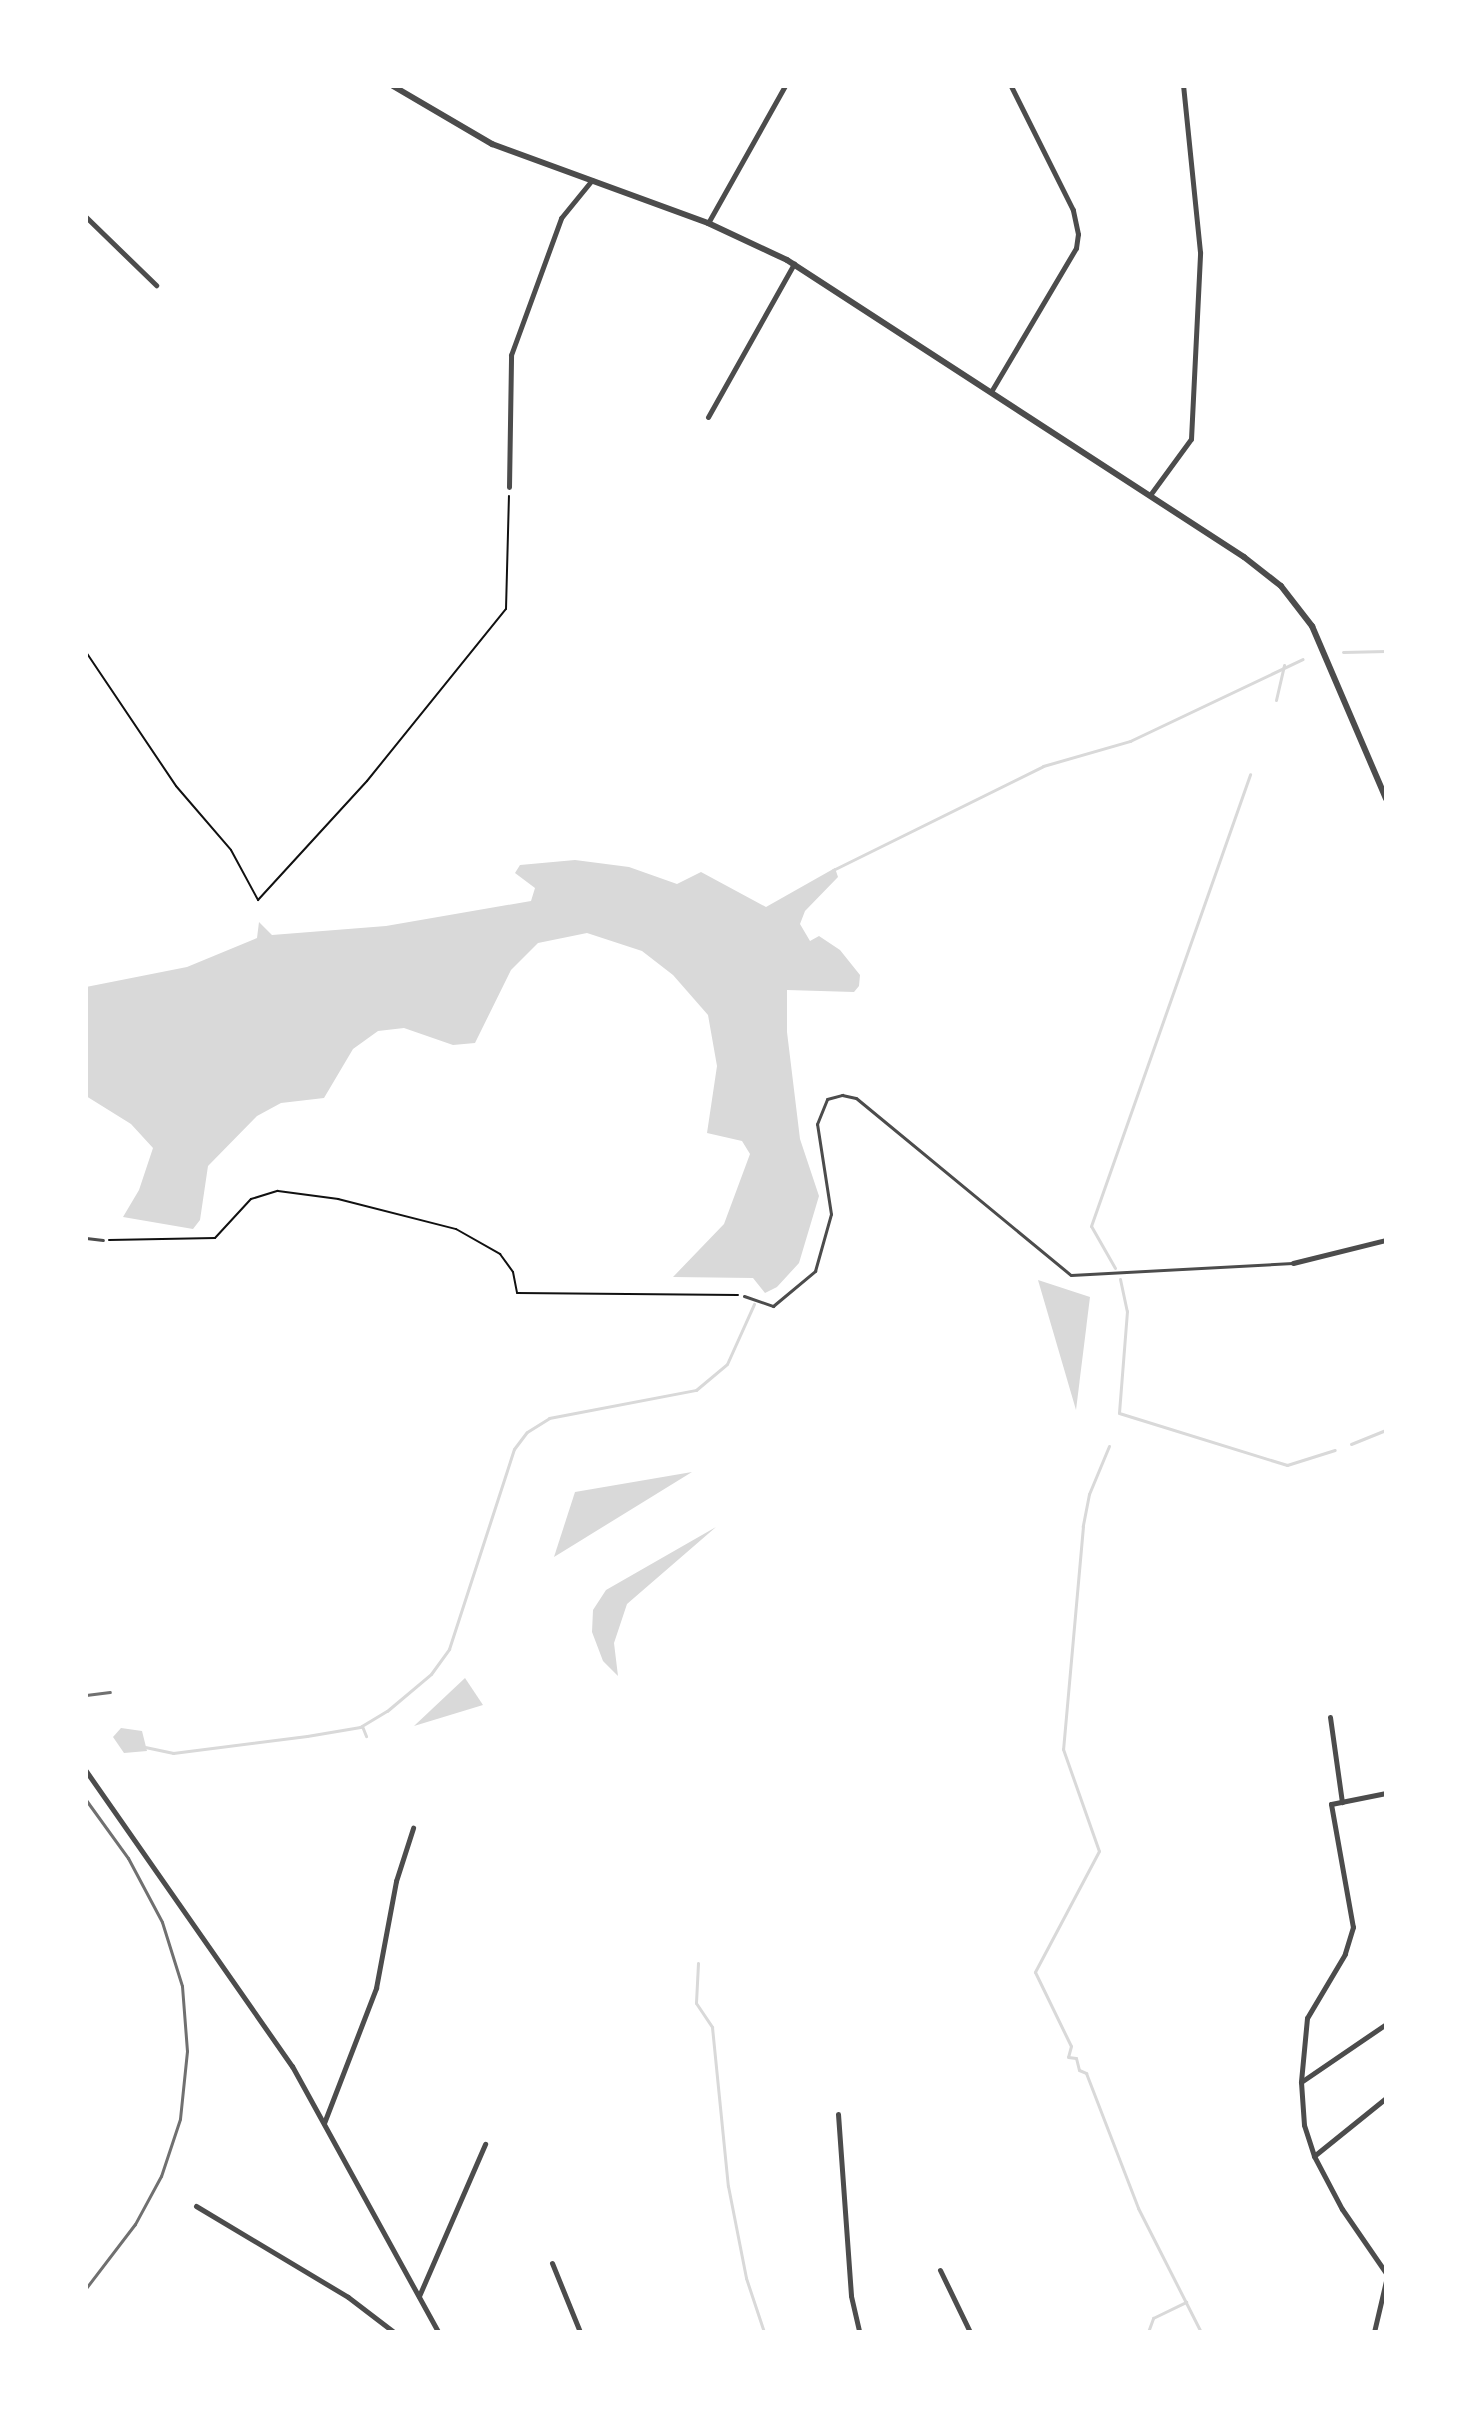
<!DOCTYPE html>
<style>
body{margin:0}
#map{position:relative;width:1472px;height:2418px;overflow:hidden;background:#fff;font-family:Signika,sans-serif}
div>[style]{position:absolute}
.water>*{inset:0;background:#d9d9d9}
.stream>*{height:3px;margin:-1.5px;padding:0 1.5px;transform-origin:1.5px;border-radius:1.5px;background:#d9d9d9}
.path>*{height:2px;margin:-1px;padding:0 1px;transform-origin:1px;border-radius:1px;background:#111}
.service>*{height:3px;margin:-1.5px;padding:0 1.5px;transform-origin:1.5px;border-radius:1.5px;background:#4c4c4c}
.minor>*{height:5px;margin:-2.5px;padding:0 2.5px;transform-origin:2.5px;border-radius:2.5px;background:#4c4c4c}
.tertiary>*{height:6px;margin:-3px;padding:0 3px;transform-origin:3px;border-radius:3px;background:#4c4c4c}
.rail>*{height:3px;margin:-1.5px;padding:0 1.5px;transform-origin:1.5px;border-radius:1.5px;background:#707070}
span{translate:-50% -50%;white-space:nowrap;text-align:center;line-height:1.15;-webkit-text-stroke:7px #fff;paint-order:stroke}
.frame{position:absolute;inset:0;border:88px solid #fff;pointer-events:none}
</style>
<div id="map">
<div class="water">
<i style="clip-path:polygon(575px 860px,629px 867px,677px 884px,701px 872px,766px 907px,835px 868px,838px 877px,805px 911px,800px 924px,810px 941px,819px 936px,840px 950px,860px 975px,859px 986px,854px 992px,787px 990px,787px 1032px,800px 1139px,819px 1196px,799px 1263px,777px 1287px,765px 1293px,753px 1278px,673px 1277px,724px 1224px,750px 1154px,742px 1141px,707px 1133px,717px 1066px,708px 1015px,673px 975px,642px 951px,587px 933px,538px 943px,511px 970px,475px 1043px,453px 1045px,404px 1028px,378px 1031px,353px 1049px,324px 1098px,281px 1103px,257px 1116px,208px 1166px,200px 1220px,193px 1229px,123px 1217px,139px 1190px,153px 1148px,131px 1124px,86px 1096px,86px 987px,187px 967px,257px 938px,259px 922px,272px 935px,386px 926px,531px 901px,535px 888px,515px 873px,520px 865px)"></i>
<i style="clip-path:polygon(1038px 1280px,1090px 1297px,1076px 1410px)"></i>
<i style="clip-path:polygon(692px 1472px,554px 1557px,575px 1492px)"></i>
<i style="clip-path:polygon(716px 1527px,627px 1604px,614px 1643px,618px 1676px,603px 1661px,592px 1632px,593px 1610px,606px 1590px)"></i>
<i style="clip-path:polygon(465px 1678px,483px 1705px,414px 1726px)"></i>
<i style="clip-path:polygon(121px 1728px,142px 1731px,147px 1751px,124px 1753px,113px 1737px)"></i>
</div>
<div class="stream">
<i style="left:1343px;top:652px;width:43px;rotate:-1.3deg"></i>
<i style="left:1276px;top:700px;width:36px;rotate:-77deg"></i>
<i style="left:833px;top:870px;width:234px;rotate:-26.3deg"></i>
<i style="left:1043px;top:766px;width:91px;rotate:-16deg"></i>
<i style="left:1130px;top:741px;width:191px;rotate:-25.4deg"></i>
<i style="left:1115px;top:1268px;width:48px;rotate:-119.7deg"></i>
<i style="left:1091px;top:1226px;width:479px;rotate:-70.6deg"></i>
<i style="left:1120px;top:1279px;width:33px;rotate:78deg"></i>
<i style="left:1127px;top:1311px;width:102px;rotate:94.5deg"></i>
<i style="left:1119px;top:1413px;width:176px;rotate:17.2deg"></i>
<i style="left:1287px;top:1465px;width:50px;rotate:-17.4deg"></i>
<i style="left:1351px;top:1444px;width:38px;rotate:-22deg"></i>
<i style="left:1109px;top:1446px;width:52px;rotate:112.6deg"></i>
<i style="left:1089px;top:1494px;width:33px;rotate:101deg"></i>
<i style="left:1083px;top:1526px;width:224px;rotate:95.1deg"></i>
<i style="left:1063px;top:1749px;width:108px;rotate:70.6deg"></i>
<i style="left:1099px;top:1851px;width:137px;rotate:117.9deg"></i>
<i style="left:1035px;top:1972px;width:82px;rotate:64.1deg"></i>
<i style="left:1071px;top:2046px;width:11px;rotate:105deg"></i>
<i style="left:1068px;top:2057px;width:8px;rotate:7deg"></i>
<i style="left:1076px;top:2058px;width:12px;rotate:76deg"></i>
<i style="left:1079px;top:2070px;width:8px;rotate:23deg"></i>
<i style="left:1086px;top:2073px;width:145px;rotate:68.9deg"></i>
<i style="left:1138px;top:2208px;width:139px;rotate:63.1deg"></i>
<i style="left:362px;top:1726px;width:11px;rotate:68deg"></i>
<i style="left:145px;top:1747px;width:29px;rotate:12deg"></i>
<i style="left:173px;top:1753px;width:135px;rotate:-7.2deg"></i>
<i style="left:307px;top:1736px;width:54px;rotate:-9.6deg"></i>
<i style="left:360px;top:1727px;width:31px;rotate:-31deg"></i>
<i style="left:387px;top:1711px;width:57px;rotate:-40.1deg"></i>
<i style="left:431px;top:1674px;width:31px;rotate:-54deg"></i>
<i style="left:449px;top:1649px;width:210px;rotate:-72deg"></i>
<i style="left:514px;top:1449px;width:21px;rotate:-53deg"></i>
<i style="left:527px;top:1432px;width:26px;rotate:-32deg"></i>
<i style="left:549px;top:1418px;width:150px;rotate:-10.8deg"></i>
<i style="left:696px;top:1390px;width:40px;rotate:-40deg"></i>
<i style="left:727px;top:1364px;width:66px;rotate:-65.8deg"></i>
<i style="left:698px;top:1963px;width:40px;rotate:92.9deg"></i>
<i style="left:696px;top:2003px;width:29px;rotate:56deg"></i>
<i style="left:712px;top:2027px;width:160px;rotate:84.3deg"></i>
<i style="left:728px;top:2186px;width:94px;rotate:78.9deg"></i>
<i style="left:746px;top:2278px;width:57px;rotate:71.6deg"></i>
<i style="left:1148px;top:2332px;width:15px;rotate:-70deg"></i>
<i style="left:1153px;top:2318px;width:37px;rotate:-26deg"></i>
</div>
<div class="path">
<i style="left:86px;top:652px;width:161px;rotate:56.1deg"></i>
<i style="left:176px;top:786px;width:84px;rotate:49.3deg"></i>
<i style="left:231px;top:850px;width:57px;rotate:61.6deg"></i>
<i style="left:258px;top:900px;width:161px;rotate:-47.5deg"></i>
<i style="left:367px;top:781px;width:221px;rotate:-51.1deg"></i>
<i style="left:506px;top:609px;width:113px;rotate:-88.5deg"></i>
<i style="left:109px;top:1240px;width:106px;rotate:-1.1deg"></i>
<i style="left:215px;top:1238px;width:53px;rotate:-47.3deg"></i>
<i style="left:251px;top:1199px;width:28px;rotate:-17deg"></i>
<i style="left:278px;top:1191px;width:61px;rotate:7.6deg"></i>
<i style="left:338px;top:1199px;width:122px;rotate:14.3deg"></i>
<i style="left:456px;top:1229px;width:51px;rotate:29.6deg"></i>
<i style="left:500px;top:1254px;width:22px;rotate:54deg"></i>
<i style="left:513px;top:1272px;width:21px;rotate:79deg"></i>
<i style="left:517px;top:1293px;width:221px;rotate:0.5deg"></i>
</div>
<div class="service">
<i style="left:86px;top:1238px;width:17px;rotate:7deg"></i>
<i style="left:744px;top:1296px;width:31px;rotate:19deg"></i>
<i style="left:773px;top:1306px;width:55px;rotate:-39.8deg"></i>
<i style="left:815px;top:1271px;width:59px;rotate:-74.3deg"></i>
<i style="left:831px;top:1214px;width:91px;rotate:-98.8deg"></i>
<i style="left:817px;top:1124px;width:27px;rotate:-68deg"></i>
<i style="left:827px;top:1099px;width:16px;rotate:-15deg"></i>
<i style="left:842px;top:1095px;width:14px;rotate:12deg"></i>
<i style="left:856px;top:1098px;width:278px;rotate:39.5deg"></i>
<i style="left:1071px;top:1275px;width:222px;rotate:-3.1deg"></i>
</div>
<div class="minor">
<i style="left:86px;top:217px;width:98px;rotate:44.2deg"></i>
<i style="left:708px;top:223px;width:157px;rotate:-60.7deg"></i>
<i style="left:992px;top:390px;width:165px;rotate:-59.4deg"></i>
<i style="left:1076px;top:248px;width:14px;rotate:-82deg"></i>
<i style="left:1078px;top:234px;width:25px;rotate:-102deg"></i>
<i style="left:1073px;top:210px;width:139px;rotate:-116.6deg"></i>
<i style="left:708px;top:417px;width:176px;rotate:-60.7deg"></i>
<i style="left:509px;top:487px;width:132px;rotate:-89.1deg"></i>
<i style="left:511px;top:355px;width:146px;rotate:-69.9deg"></i>
<i style="left:561px;top:218px;width:49px;rotate:-50.8deg"></i>
<i style="left:1150px;top:495px;width:69px;rotate:-53.8deg"></i>
<i style="left:1191px;top:439px;width:187px;rotate:-87.2deg"></i>
<i style="left:1200px;top:252px;width:167px;rotate:-95.8deg"></i>
<i style="left:1293px;top:1263px;width:96px;rotate:-13.9deg"></i>
<i style="left:1330px;top:1717px;width:86px;rotate:82deg"></i>
<i style="left:86px;top:1771px;width:360px;rotate:55.1deg"></i>
<i style="left:292px;top:2066px;width:303px;rotate:61.2deg"></i>
<i style="left:1386px;top:1793px;width:56px;rotate:168.7deg"></i>
<i style="left:1331px;top:1804px;width:125px;rotate:79.9deg"></i>
<i style="left:1353px;top:1927px;width:28px;rotate:107deg"></i>
<i style="left:1345px;top:1954px;width:74px;rotate:120.7deg"></i>
<i style="left:1307px;top:2018px;width:64px;rotate:95.4deg"></i>
<i style="left:1301px;top:2082px;width:43px;rotate:86deg"></i>
<i style="left:1304px;top:2125px;width:33px;rotate:72deg"></i>
<i style="left:1314px;top:2156px;width:60px;rotate:62.2deg"></i>
<i style="left:1342px;top:2209px;width:78px;rotate:55.5deg"></i>
<i style="left:1301px;top:2082px;width:103px;rotate:-34.3deg"></i>
<i style="left:838px;top:2114px;width:182px;rotate:85.9deg"></i>
<i style="left:851px;top:2296px;width:37px;rotate:77deg"></i>
<i style="left:324px;top:2123px;width:145px;rotate:-68.9deg"></i>
<i style="left:376px;top:1988px;width:109px;rotate:-79.4deg"></i>
<i style="left:396px;top:1881px;width:56px;rotate:-72.2deg"></i>
<i style="left:1314px;top:2156px;width:92px;rotate:-38.9deg"></i>
<i style="left:196px;top:2206px;width:177px;rotate:30.9deg"></i>
<i style="left:348px;top:2297px;width:58px;rotate:37.3deg"></i>
<i style="left:552px;top:2263px;width:74px;rotate:67.9deg"></i>
<i style="left:940px;top:2270px;width:69px;rotate:64.2deg"></i>
<i style="left:419px;top:2296px;width:166px;rotate:-66.5deg"></i>
<i style="left:1374px;top:2332px;width:52px;rotate:-76.8deg"></i>
</div>
<div class="tertiary">
<i style="left:393px;top:86px;width:115px;rotate:30.4deg"></i>
<i style="left:492px;top:144px;width:230px;rotate:20.1deg"></i>
<i style="left:708px;top:223px;width:87px;rotate:25.1deg"></i>
<i style="left:787px;top:260px;width:545px;rotate:33.02deg"></i>
<i style="left:1244px;top:557px;width:47px;rotate:38.1deg"></i>
<i style="left:1281px;top:586px;width:51px;rotate:52.2deg"></i>
<i style="left:1312px;top:626px;width:188px;rotate:66.8deg"></i>
</div>
<div class="rail">
<i style="left:86px;top:1695px;width:24px;rotate:-7deg"></i>
<i style="left:86px;top:1800px;width:72px;rotate:54.1deg"></i>
<i style="left:128px;top:1858px;width:72px;rotate:62deg"></i>
<i style="left:162px;top:1922px;width:67px;rotate:72.6deg"></i>
<i style="left:182px;top:1986px;width:65px;rotate:85.6deg"></i>
<i style="left:187px;top:2051px;width:68px;rotate:95.9deg"></i>
<i style="left:180px;top:2119px;width:60px;rotate:108.4deg"></i>
<i style="left:161px;top:2176px;width:55px;rotate:118.4deg"></i>
<i style="left:135px;top:2224px;width:81px;rotate:127.4deg"></i>
</div>
<div class="frame"></div>
</div>
